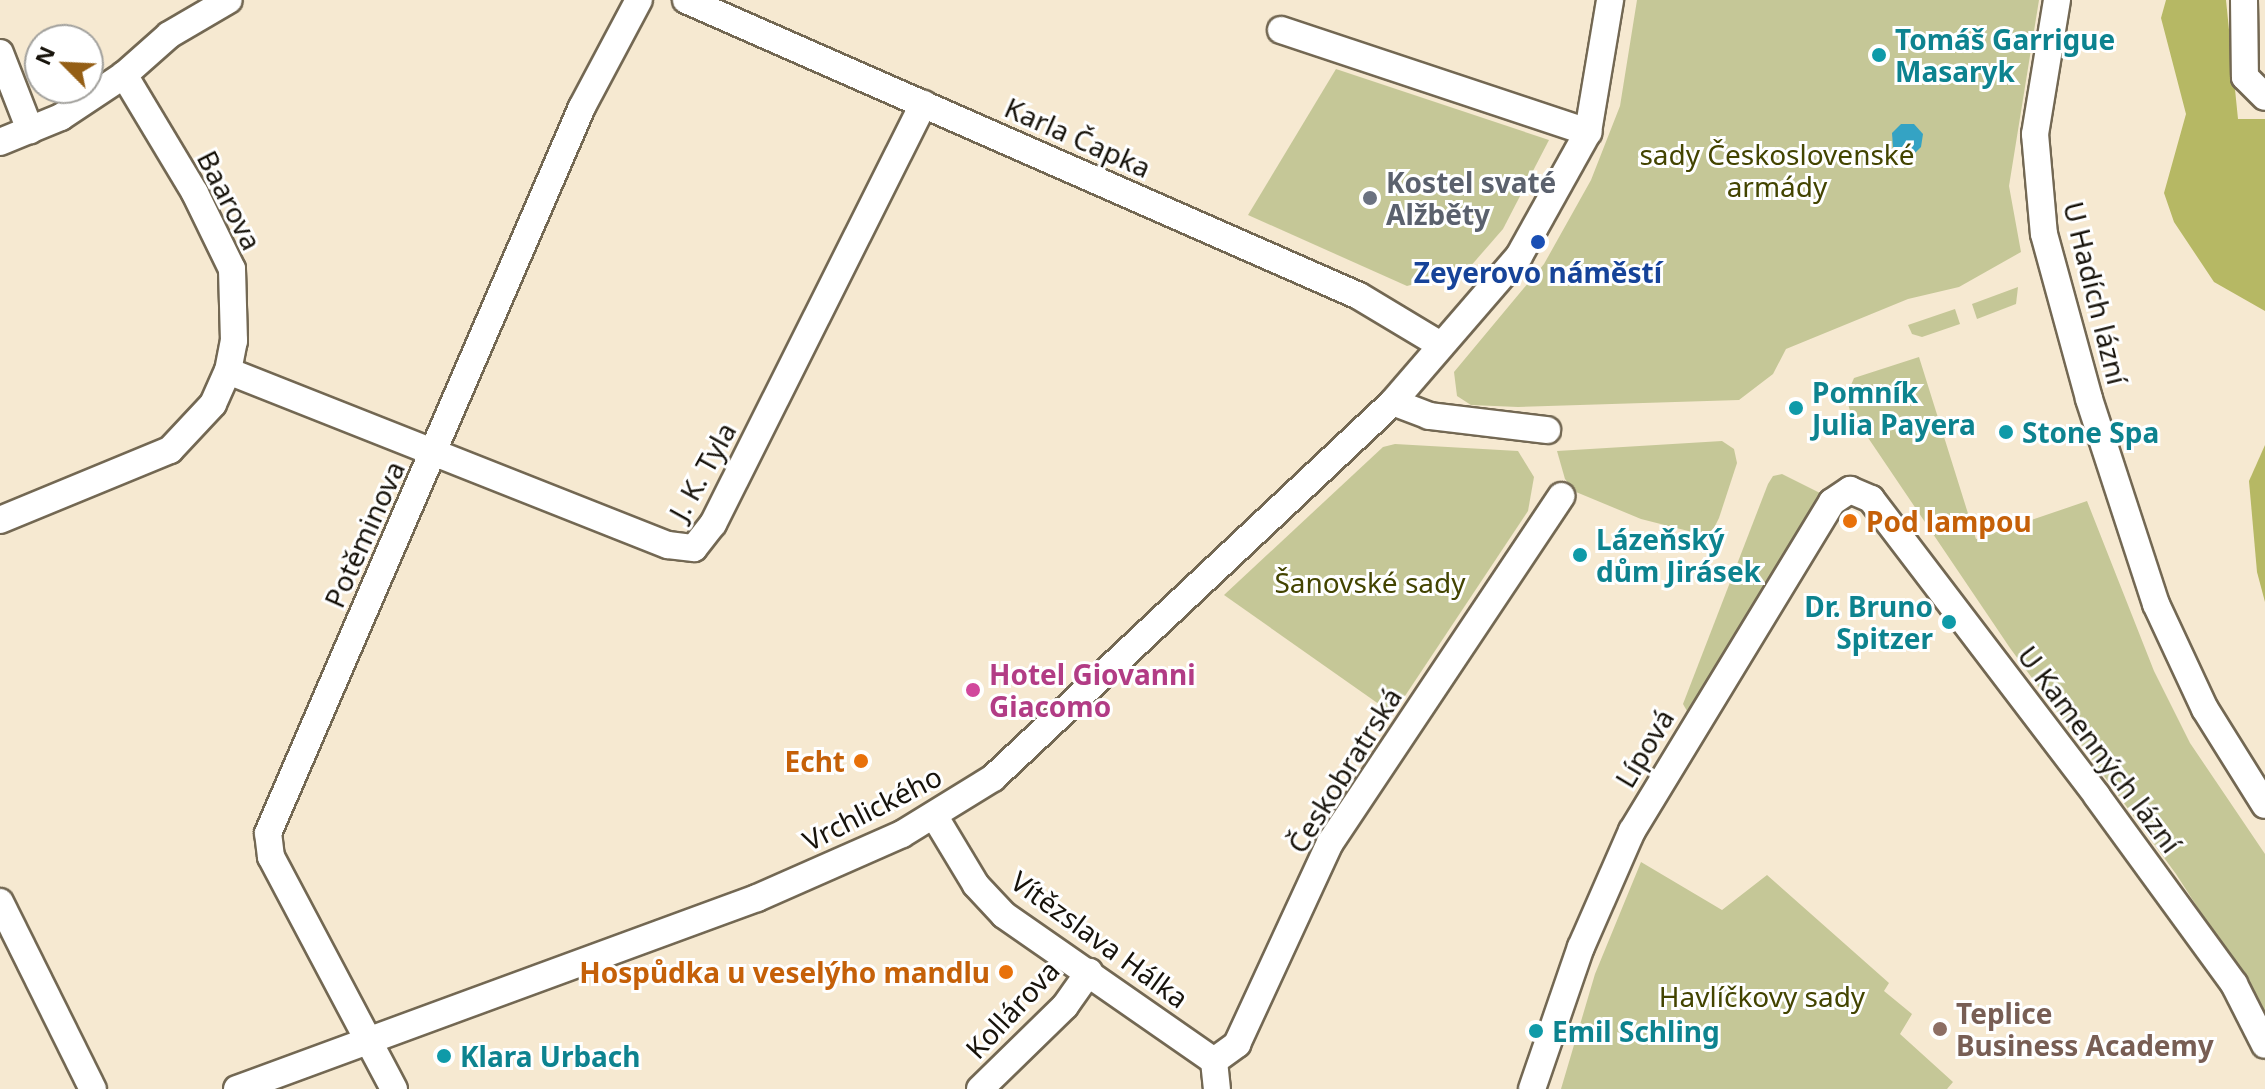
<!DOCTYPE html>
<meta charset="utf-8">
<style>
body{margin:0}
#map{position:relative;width:2265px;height:1089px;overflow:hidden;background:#f6e9d1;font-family:"Noto Sans",sans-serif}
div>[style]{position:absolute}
.green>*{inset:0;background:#c5c797}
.forest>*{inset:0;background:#b6b864}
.water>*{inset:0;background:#34a3c4}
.roads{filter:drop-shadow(2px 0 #736853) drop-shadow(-2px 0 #736853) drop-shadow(0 2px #736853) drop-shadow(0 -2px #736853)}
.minor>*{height:26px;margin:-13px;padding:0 13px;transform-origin:13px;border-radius:13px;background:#fff}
.dots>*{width:22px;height:22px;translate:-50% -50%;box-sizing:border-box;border:4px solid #fff;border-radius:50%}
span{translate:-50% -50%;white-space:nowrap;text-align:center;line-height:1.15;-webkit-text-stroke:6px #fff;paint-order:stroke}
.culture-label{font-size:28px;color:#0d838f;font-weight:700}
.left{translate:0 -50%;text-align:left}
.right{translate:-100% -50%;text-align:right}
.street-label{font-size:28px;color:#17130b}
.park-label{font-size:28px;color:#434400}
.worship-label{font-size:28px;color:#5b616d;font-weight:700}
.transit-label{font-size:28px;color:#164399;font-weight:700}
.food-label{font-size:28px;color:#c56008;font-weight:700}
.hotel-label{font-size:28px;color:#b23c85;font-weight:700}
.education-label{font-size:28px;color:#785e54;font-weight:700}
.north{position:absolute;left:24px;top:24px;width:80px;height:80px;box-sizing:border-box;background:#fff;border:2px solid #a2a19d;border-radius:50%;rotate:294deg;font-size:22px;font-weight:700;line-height:32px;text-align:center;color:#17130b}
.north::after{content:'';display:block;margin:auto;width:28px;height:36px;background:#945e15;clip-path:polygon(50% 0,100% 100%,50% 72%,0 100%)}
</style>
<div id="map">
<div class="green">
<i style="clip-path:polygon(1637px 0,2039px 0,2009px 186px,2021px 252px,1959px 287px,1908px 299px,1786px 349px,1773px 374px,1739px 400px,1518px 407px,1471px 405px,1457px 396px,1454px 372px,1544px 264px,1591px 180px,1620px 106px)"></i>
<i style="clip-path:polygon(1336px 69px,1549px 140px,1503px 229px,1469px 268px,1407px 286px,1248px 215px)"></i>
<i style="clip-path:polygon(2018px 287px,2016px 304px,1977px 319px,1972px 304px)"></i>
<i style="clip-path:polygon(1955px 309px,1960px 324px,1922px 337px,1912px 334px,1908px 325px)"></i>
<i style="clip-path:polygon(1919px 357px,1976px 539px,2087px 501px,2154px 671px,2190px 743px,2265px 854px,2265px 1026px,2225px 950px,2176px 874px,2010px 648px,1850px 411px,1846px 397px,1854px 378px)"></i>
<i style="clip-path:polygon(1722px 441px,1734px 449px,1737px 463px,1719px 518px,1713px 530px,1704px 535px,1641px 519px,1576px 492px,1565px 479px,1557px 451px)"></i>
<i style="clip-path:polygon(1395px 444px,1518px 451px,1534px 477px,1528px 511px,1393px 714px,1224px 595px,1383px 447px)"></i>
<i style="clip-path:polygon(1782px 474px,1824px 495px,1687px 711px,1683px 704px,1768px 484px,1773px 476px)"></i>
<i style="clip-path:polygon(1641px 862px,1722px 910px,1767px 875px,1889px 983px,1884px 991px,1912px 1014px,1900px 1034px,1953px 1082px,1947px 1089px,1561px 1089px,1595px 974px)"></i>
</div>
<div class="forest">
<i style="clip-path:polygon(2166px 0,2226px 0,2238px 119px,2265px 119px,2265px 311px,2214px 282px,2174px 222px,2164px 193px,2186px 114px,2161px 18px)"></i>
<i style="clip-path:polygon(2265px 445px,2265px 602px,2257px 572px,2249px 481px)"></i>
</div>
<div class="water">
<i style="clip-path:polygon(1901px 124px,1914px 124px,1923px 134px,1921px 147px,1914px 154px,1903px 155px,1893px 147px,1892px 133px)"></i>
</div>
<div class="roads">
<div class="minor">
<i style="left:686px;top:0;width:735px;rotate:23.74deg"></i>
<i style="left:1359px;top:296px;width:93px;rotate:31deg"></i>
<i style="left:2057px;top:0;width:136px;rotate:99.3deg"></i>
<i style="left:2035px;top:134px;width:100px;rotate:84.9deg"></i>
<i style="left:2044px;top:234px;width:171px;rotate:74.7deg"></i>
<i style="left:2089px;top:399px;width:216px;rotate:71.9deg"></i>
<i style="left:2156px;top:604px;width:116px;rotate:65deg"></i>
<i style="left:2205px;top:709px;width:113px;rotate:58deg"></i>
<i style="left:2244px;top:0;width:77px;rotate:89.3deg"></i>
<i style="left:2245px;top:77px;width:28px;rotate:45deg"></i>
<i style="left:1281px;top:30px;width:324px;rotate:18.4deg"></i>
<i style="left:0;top:53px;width:83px;rotate:68.7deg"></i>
<i style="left:0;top:142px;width:66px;rotate:-22.3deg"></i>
<i style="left:61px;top:117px;width:76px;rotate:-33.7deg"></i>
<i style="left:124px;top:75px;width:60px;rotate:-41.6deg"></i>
<i style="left:169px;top:35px;width:69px;rotate:-30.3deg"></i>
<i style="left:228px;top:371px;width:473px;rotate:21.6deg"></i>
<i style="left:668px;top:545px;width:26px;rotate:7deg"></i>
<i style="left:694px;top:548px;width:31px;rotate:-52deg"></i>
<i style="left:713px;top:524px;width:470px;rotate:-63.4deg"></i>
<i style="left:1393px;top:402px;width:39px;rotate:21deg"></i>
<i style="left:1429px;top:416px;width:119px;rotate:6.8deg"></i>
<i style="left:0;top:520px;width:184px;rotate:-22.4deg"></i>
<i style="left:170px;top:450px;width:63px;rotate:-46.9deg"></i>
<i style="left:213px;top:404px;width:36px;rotate:-66deg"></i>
<i style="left:228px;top:371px;width:31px;rotate:-79deg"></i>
<i style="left:234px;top:341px;width:72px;rotate:-91.6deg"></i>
<i style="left:232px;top:269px;width:85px;rotate:-116deg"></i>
<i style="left:195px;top:193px;width:138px;rotate:-121deg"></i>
<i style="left:935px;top:817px;width:79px;rotate:58.9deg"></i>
<i style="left:976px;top:885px;width:41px;rotate:47deg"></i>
<i style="left:1004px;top:915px;width:256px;rotate:34.8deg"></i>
<i style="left:0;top:902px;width:209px;rotate:63.6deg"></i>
<i style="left:1214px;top:1061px;width:29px;rotate:-36deg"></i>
<i style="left:1237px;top:1044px;width:221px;rotate:-65.2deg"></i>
<i style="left:1330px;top:843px;width:417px;rotate:-56.3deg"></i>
<i style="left:1214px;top:1061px;width:28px;rotate:84deg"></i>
<i style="left:237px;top:1089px;width:554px;rotate:-20.17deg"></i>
<i style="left:757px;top:898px;width:158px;rotate:-23.8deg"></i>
<i style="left:902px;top:834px;width:107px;rotate:-31.6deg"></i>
<i style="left:993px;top:778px;width:549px;rotate:-43.23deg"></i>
<i style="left:1393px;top:402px;width:193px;rotate:-49.2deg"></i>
<i style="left:1519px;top:256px;width:142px;rotate:-60.9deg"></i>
<i style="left:1588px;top:132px;width:134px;rotate:-80.5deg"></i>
<i style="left:394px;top:1089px;width:263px;rotate:-117.9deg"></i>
<i style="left:271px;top:857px;width:24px;rotate:-97deg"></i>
<i style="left:268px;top:833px;width:791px;rotate:-66.61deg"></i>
<i style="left:582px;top:107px;width:121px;rotate:-62deg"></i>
<i style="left:980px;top:1089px;width:119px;rotate:-44.3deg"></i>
<i style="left:1065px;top:1006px;width:42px;rotate:-54.8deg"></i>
<i style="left:1532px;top:1089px;width:150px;rotate:-71deg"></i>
<i style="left:1581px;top:947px;width:127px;rotate:-66.3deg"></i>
<i style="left:1632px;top:831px;width:385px;rotate:-58.7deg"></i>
<i style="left:1832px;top:502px;width:22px;rotate:-34deg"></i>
<i style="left:1850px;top:490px;width:23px;rotate:23deg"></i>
<i style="left:1871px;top:499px;width:373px;rotate:52.7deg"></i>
<i style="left:2097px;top:796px;width:233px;rotate:53.9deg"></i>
<i style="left:2234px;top:984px;width:68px;rotate:63.1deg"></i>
</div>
</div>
<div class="dots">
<i style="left:1879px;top:55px;background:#0f9aa8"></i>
<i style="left:1370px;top:198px;background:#6b7280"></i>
<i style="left:1538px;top:242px;background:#1a4fb4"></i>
<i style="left:1796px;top:408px;background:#0f9aa8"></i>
<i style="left:2006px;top:432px;background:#0f9aa8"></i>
<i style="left:1850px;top:521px;background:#e8710a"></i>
<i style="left:1580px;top:555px;background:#0f9aa8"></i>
<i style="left:1949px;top:622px;background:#0f9aa8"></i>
<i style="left:973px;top:690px;background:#d1479c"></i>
<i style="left:861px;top:761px;background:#e8710a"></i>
<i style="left:1006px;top:972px;background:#e8710a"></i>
<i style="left:1940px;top:1029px;background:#8d6e63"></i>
<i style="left:1536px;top:1031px;background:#0f9aa8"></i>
<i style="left:444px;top:1056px;background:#0f9aa8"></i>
</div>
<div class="culture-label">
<span class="left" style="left:1895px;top:55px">Tomáš Garrigue<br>Masaryk</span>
<span class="left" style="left:1812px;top:408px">Pomník<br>Julia Payera</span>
<span class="left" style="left:2022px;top:432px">Stone Spa</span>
<span class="left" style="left:1596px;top:555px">Lázeňský<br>dům Jirásek</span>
<span class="right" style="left:1933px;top:622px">Dr. Bruno<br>Spitzer</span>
<span class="left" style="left:1552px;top:1031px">Emil Schling</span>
<span class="left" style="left:460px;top:1056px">Klara Urbach</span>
</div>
<div class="street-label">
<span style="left:1078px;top:137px;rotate:24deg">Karla Čapka</span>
<span style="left:230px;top:200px;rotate:63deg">Baarova</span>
<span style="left:2096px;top:293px;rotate:76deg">U Hadích lázní</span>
<span style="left:702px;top:471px;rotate:-61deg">J. K. Tyla</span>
<span style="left:364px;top:534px;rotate:-66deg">Potěminova</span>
<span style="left:1644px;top:748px;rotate:-59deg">Lípová</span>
<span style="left:2100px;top:749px;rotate:53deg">U Kamenných lázní</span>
<span style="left:1344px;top:770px;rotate:-58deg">Českobratrská</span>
<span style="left:872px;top:808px;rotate:-27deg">Vrchlického</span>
<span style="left:1100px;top:939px;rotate:36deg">Vítězslava Hálka</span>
<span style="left:1012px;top:1009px;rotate:-47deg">Kollárova</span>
</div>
<div class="park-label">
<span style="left:1777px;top:170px">sady Československé<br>armády</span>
<span style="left:1370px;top:582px">Šanovské sady</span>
<span style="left:1762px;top:996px">Havlíčkovy sady</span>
</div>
<div class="worship-label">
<span class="left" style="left:1386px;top:198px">Kostel svaté<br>Alžběty</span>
</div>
<div class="transit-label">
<span style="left:1538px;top:272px">Zeyerovo náměstí</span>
</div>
<div class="food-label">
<span class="left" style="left:1866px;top:521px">Pod lampou</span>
<span class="right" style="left:845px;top:761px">Echt</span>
<span class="right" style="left:990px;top:972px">Hospůdka u veselýho mandlu</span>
</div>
<div class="hotel-label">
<span class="left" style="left:989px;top:690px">Hotel Giovanni<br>Giacomo</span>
</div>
<div class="education-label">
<span class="left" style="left:1956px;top:1029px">Teplice<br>Business Academy</span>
</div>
<div class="north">N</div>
</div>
